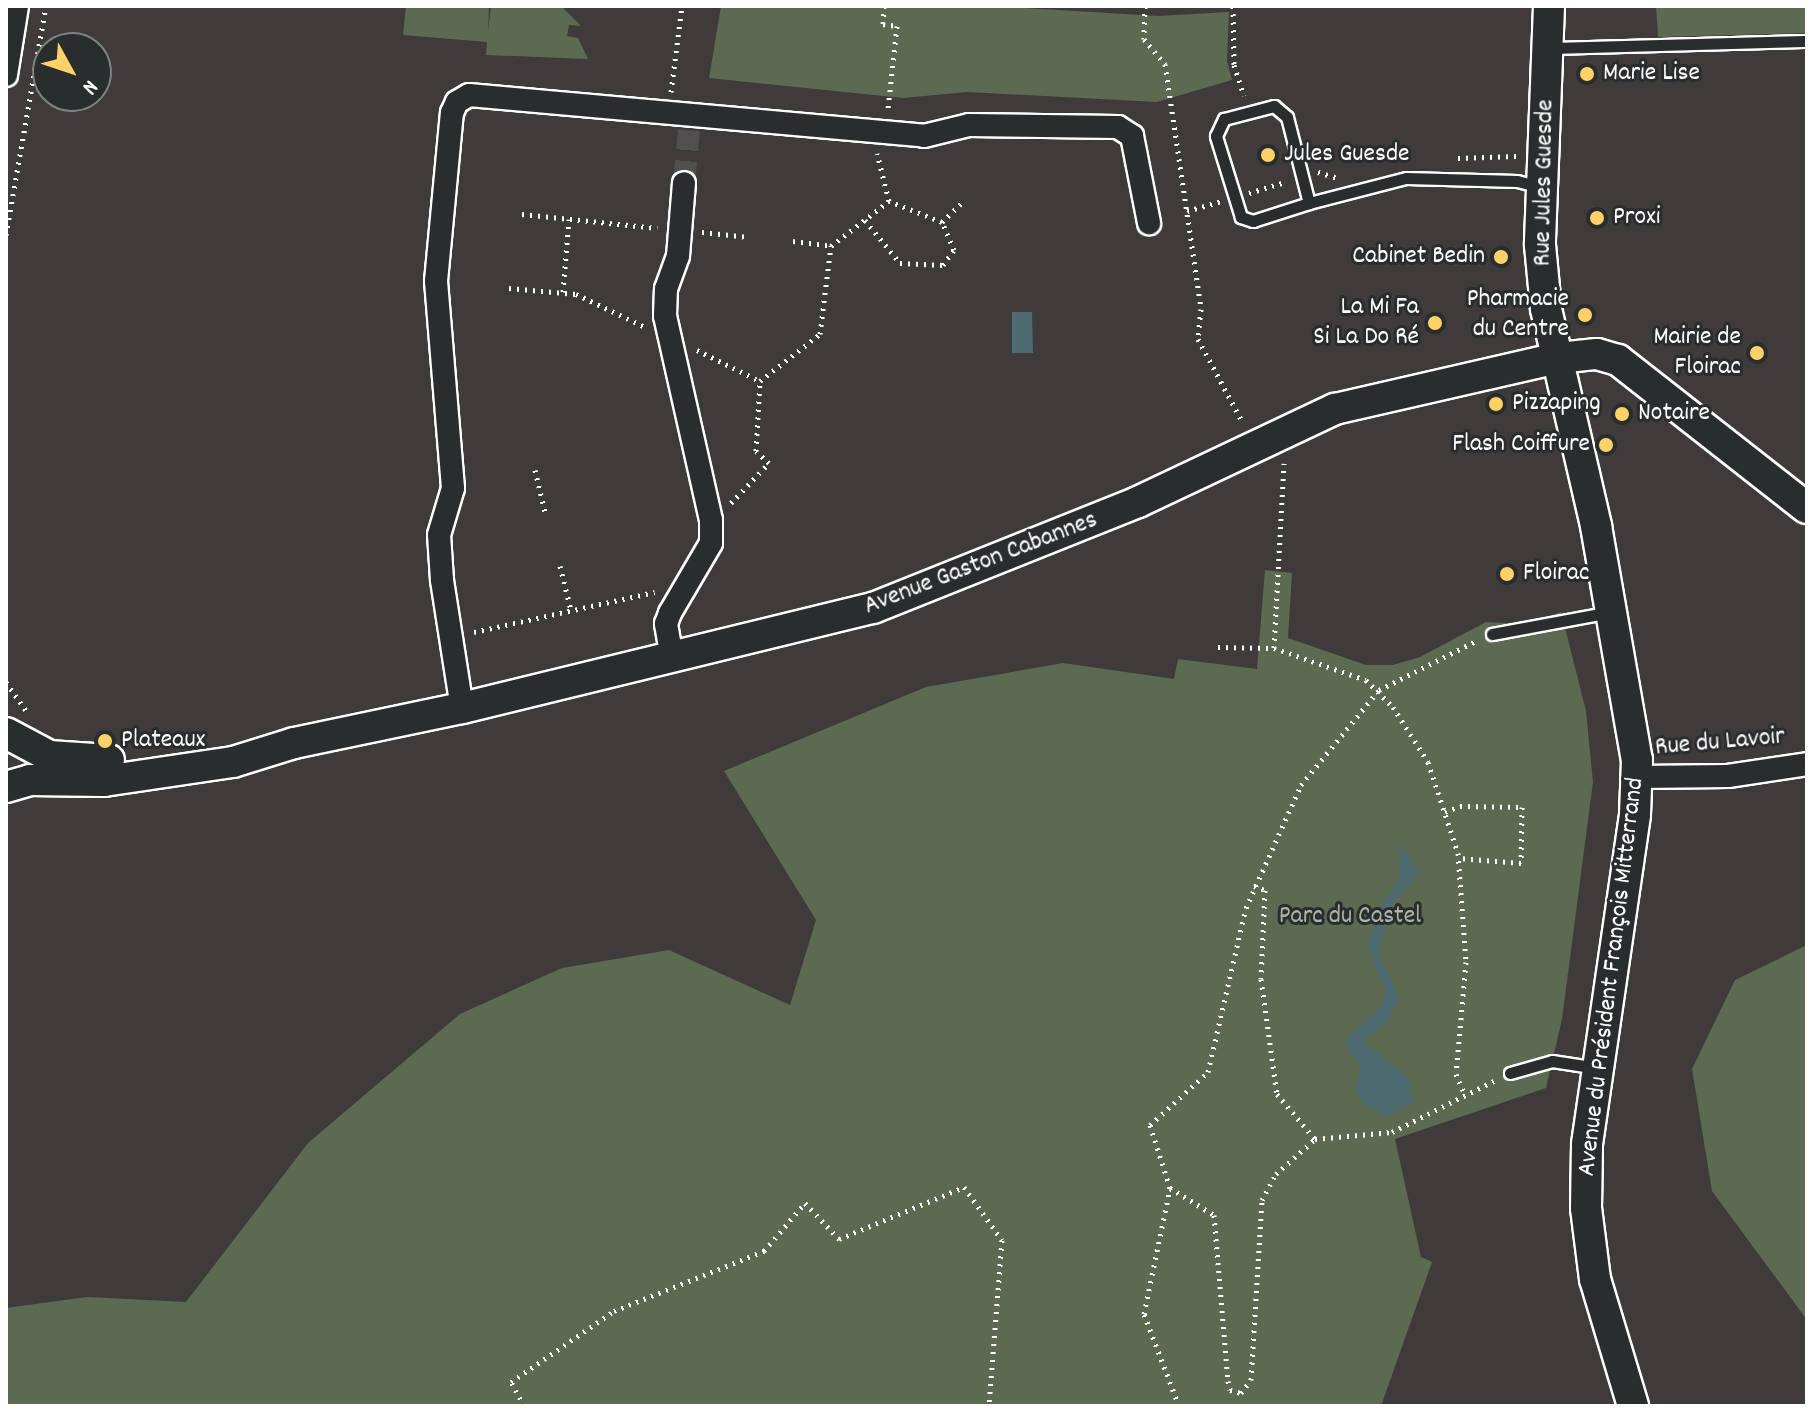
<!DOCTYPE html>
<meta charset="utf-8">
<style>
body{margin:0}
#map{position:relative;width:1813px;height:1412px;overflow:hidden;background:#3f3b3b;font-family:Dekko,sans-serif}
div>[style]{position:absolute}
.green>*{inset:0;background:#5c6a52}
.water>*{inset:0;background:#4e6b71}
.street-tunnel>*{height:22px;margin-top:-11px;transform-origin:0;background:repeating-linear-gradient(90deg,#524f4f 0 22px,transparent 0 33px)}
.path>*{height:5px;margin-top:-2.5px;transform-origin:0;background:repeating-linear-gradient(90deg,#fff 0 2px,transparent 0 8px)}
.roads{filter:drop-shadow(2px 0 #fff) drop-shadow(-2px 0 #fff) drop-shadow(0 2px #fff) drop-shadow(0 -2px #fff)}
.lane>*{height:11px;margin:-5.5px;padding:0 5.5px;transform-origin:5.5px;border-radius:5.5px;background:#2a2d2e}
.street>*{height:22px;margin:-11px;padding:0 11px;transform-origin:11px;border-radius:11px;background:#2a2d2e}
.secondary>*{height:30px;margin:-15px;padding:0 15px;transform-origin:15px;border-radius:15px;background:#2a2d2e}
.dots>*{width:22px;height:22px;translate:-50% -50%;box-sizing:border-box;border:4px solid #2a2d2e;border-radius:50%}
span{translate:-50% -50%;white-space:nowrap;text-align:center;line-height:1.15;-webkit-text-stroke:6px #2a2d2e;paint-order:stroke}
.poi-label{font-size:26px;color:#fff}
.left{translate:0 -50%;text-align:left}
.right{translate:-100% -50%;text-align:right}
.street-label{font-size:26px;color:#fff}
.park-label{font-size:26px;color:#aeb4a8}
.frame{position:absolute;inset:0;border:8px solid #fff;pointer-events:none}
.north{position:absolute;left:32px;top:32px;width:80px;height:80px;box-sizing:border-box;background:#2a2d2e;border:2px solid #7f8182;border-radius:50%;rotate:130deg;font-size:22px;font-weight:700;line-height:32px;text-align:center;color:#fff}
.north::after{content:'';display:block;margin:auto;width:28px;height:36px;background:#ffd166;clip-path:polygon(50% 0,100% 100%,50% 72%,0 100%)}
</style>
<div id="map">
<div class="green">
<i style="clip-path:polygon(406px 6px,489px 6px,488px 32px,491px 6px,561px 6px,581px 26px,569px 25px,567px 36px,578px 38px,588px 59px,486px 55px,487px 42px,403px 35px)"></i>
<i style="clip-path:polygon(721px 6px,990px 6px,1158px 16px,1229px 12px,1227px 61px,1232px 80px,1157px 102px,968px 92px,903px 98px,709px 78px)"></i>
<i style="clip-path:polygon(1656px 6px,1807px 6px,1807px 33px,1658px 37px)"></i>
<i style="clip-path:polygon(1265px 570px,1292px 573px,1288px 638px,1366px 665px,1393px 665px,1420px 657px,1486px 622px,1524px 624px,1561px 612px,1586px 711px,1593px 782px,1562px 1019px,1546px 1088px,1395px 1139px,1421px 1257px,1432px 1262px,1381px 1406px,6px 1406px,6px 1308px,87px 1297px,186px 1302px,308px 1143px,460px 1014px,562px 968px,669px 950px,790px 1005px,816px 920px,724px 771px,926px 687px,1063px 663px,1174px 679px,1178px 659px,1257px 669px)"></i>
<i style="clip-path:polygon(1807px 945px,1807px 1320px,1712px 1191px,1692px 1069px,1735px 980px)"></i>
</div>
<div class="water">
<i style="clip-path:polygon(1012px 312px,1032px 312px,1033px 353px,1012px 353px)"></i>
<i style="clip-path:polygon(1401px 843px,1419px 873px,1387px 911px,1379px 955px,1399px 997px,1388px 1020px,1363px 1041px,1408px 1077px,1414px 1102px,1386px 1116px,1361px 1102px,1356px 1085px,1361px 1066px,1346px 1047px,1347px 1038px,1382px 1005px,1385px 989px,1368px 946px,1377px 911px,1399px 880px)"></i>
</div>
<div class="street-tunnel">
<i style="left:684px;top:183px;width:53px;rotate:-84.6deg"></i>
</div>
<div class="path">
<i style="left:884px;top:6px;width:18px;rotate:93deg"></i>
<i style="left:883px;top:24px;width:14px;rotate:8deg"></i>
<i style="left:897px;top:26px;width:83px;rotate:96.2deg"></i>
<i style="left:1145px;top:6px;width:33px;rotate:92deg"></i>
<i style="left:1144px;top:39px;width:33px;rotate:50deg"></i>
<i style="left:1165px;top:64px;width:248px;rotate:81.6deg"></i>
<i style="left:1201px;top:309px;width:30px;rotate:96deg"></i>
<i style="left:1198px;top:339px;width:95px;rotate:61.8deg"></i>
<i style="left:1233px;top:6px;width:59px;rotate:89deg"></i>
<i style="left:1234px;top:65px;width:32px;rotate:72deg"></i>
<i style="left:671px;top:92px;width:87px;rotate:-82.7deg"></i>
<i style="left:1458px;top:158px;width:58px;rotate:-2deg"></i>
<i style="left:1318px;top:172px;width:21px;rotate:17deg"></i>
<i style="left:1249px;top:193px;width:39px;rotate:-17deg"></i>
<i style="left:1187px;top:211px;width:35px;rotate:-16deg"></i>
<i style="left:522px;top:214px;width:136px;rotate:5.9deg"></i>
<i style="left:865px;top:220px;width:55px;rotate:50.9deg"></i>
<i style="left:900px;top:263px;width:43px;rotate:2.7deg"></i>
<i style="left:943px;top:265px;width:19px;rotate:-54deg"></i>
<i style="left:954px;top:250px;width:30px;rotate:-113deg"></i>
<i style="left:942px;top:222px;width:57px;rotate:-158.4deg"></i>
<i style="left:942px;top:222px;width:28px;rotate:-44deg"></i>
<i style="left:702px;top:232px;width:47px;rotate:6.1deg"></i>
<i style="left:6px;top:235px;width:232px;rotate:-80.1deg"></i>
<i style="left:793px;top:241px;width:38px;rotate:7deg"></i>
<i style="left:509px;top:288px;width:67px;rotate:5.1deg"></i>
<i style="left:576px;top:294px;width:76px;rotate:25.6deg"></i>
<i style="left:563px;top:292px;width:73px;rotate:-85.3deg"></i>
<i style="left:697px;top:350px;width:70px;rotate:26.2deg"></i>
<i style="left:760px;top:381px;width:76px;rotate:-38.1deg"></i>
<i style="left:820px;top:334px;width:89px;rotate:-82.9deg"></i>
<i style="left:831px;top:246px;width:73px;rotate:-37.8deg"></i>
<i style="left:889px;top:201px;width:49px;rotate:-104deg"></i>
<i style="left:535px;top:470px;width:43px;rotate:76.6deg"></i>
<i style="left:731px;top:503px;width:55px;rotate:-46.5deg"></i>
<i style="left:769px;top:463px;width:18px;rotate:-137deg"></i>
<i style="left:756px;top:451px;width:70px;rotate:-86.7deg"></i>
<i style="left:560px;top:566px;width:45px;rotate:76deg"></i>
<i style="left:474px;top:632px;width:185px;rotate:-12.5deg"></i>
<i style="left:1218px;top:647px;width:56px;rotate:1deg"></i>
<i style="left:1274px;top:648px;width:97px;rotate:19.2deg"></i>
<i style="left:1366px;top:680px;width:38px;rotate:45deg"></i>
<i style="left:1393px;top:707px;width:65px;rotate:57.5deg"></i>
<i style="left:1428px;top:762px;width:96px;rotate:71.8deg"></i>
<i style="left:1458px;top:853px;width:109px;rotate:85.8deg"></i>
<i style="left:1466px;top:962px;width:112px;rotate:95.1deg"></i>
<i style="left:1456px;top:1074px;width:21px;rotate:67deg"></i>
<i style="left:1274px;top:648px;width:185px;rotate:-86.9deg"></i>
<i style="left:6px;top:682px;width:35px;rotate:55deg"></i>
<i style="left:1445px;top:812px;width:16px;rotate:-22deg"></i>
<i style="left:1460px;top:806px;width:62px;rotate:0.9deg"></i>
<i style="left:1522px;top:807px;width:56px;rotate:91deg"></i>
<i style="left:1521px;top:863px;width:62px;rotate:-175.4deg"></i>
<i style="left:1254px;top:886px;width:12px;rotate:20deg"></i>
<i style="left:1265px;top:890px;width:89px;rotate:92.6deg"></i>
<i style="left:1261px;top:979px;width:116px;rotate:82.1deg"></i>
<i style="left:1277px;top:1094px;width:59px;rotate:49.8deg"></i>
<i style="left:1170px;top:1188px;width:52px;rotate:31.5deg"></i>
<i style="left:1214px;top:1215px;width:167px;rotate:85.2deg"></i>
<i style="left:1228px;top:1381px;width:9px;rotate:77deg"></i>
<i style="left:1230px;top:1390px;width:11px;rotate:15deg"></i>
<i style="left:1241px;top:1393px;width:16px;rotate:-52deg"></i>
<i style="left:1251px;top:1380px;width:180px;rotate:-86.5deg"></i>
<i style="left:1262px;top:1200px;width:30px;rotate:-62deg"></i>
<i style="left:1276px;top:1174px;width:52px;rotate:-41.9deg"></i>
<i style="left:1315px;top:1139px;width:77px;rotate:-5.2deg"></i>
<i style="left:1392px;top:1132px;width:116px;rotate:-26.6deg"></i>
<i style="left:524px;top:1406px;width:27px;rotate:-118deg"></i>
<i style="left:511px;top:1382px;width:125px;rotate:-34.6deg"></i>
<i style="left:614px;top:1311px;width:162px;rotate:-21.8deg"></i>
<i style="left:764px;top:1251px;width:63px;rotate:-49.5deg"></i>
<i style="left:805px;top:1203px;width:50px;rotate:46.6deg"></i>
<i style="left:839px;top:1239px;width:135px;rotate:-22.6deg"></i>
<i style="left:964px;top:1187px;width:65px;rotate:54.4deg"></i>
<i style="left:1002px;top:1240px;width:167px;rotate:94.5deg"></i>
<i style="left:1179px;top:1406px;width:98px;rotate:-110.8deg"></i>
<i style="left:1144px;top:1314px;width:129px;rotate:-78.3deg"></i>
<i style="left:1170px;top:1188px;width:66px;rotate:-107.6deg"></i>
<i style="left:1150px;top:1125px;width:79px;rotate:-42.4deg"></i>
<i style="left:1208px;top:1072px;width:168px;rotate:-77deg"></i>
<i style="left:1246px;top:908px;width:135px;rotate:-65.9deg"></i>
<i style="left:1301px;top:785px;width:123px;rotate:-50.6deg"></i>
<i style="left:1379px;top:690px;width:109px;rotate:-26.8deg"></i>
</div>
<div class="roads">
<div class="lane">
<i style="left:1549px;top:48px;width:258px;rotate:-1.6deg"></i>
<i style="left:1309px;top:203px;width:59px;rotate:162.2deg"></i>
<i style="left:1253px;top:221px;width:13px;rotate:-162deg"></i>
<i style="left:1241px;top:217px;width:85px;rotate:-107.2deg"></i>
<i style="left:1216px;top:136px;width:19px;rotate:-65deg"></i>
<i style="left:1224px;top:119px;width:52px;rotate:-14.6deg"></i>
<i style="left:1274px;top:106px;width:17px;rotate:40deg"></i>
<i style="left:1287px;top:117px;width:89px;rotate:75.7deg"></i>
<i style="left:1309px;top:203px;width:100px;rotate:-14.5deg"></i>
<i style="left:1406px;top:178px;width:111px;rotate:1.5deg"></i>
<i style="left:1517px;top:181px;width:25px;rotate:14deg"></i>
<i style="left:1492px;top:634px;width:121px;rotate:-10.5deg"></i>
<i style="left:1510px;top:1073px;width:44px;rotate:-15.9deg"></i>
<i style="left:1552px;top:1061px;width:46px;rotate:8.8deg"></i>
</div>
<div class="street">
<i style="left:6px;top:75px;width:70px;rotate:-80.9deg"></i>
<i style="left:672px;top:658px;width:35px;rotate:-100deg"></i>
<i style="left:666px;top:624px;width:12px;rotate:-70deg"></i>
<i style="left:670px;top:613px;width:81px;rotate:-59.6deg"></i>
<i style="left:711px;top:543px;width:23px;rotate:-90deg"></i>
<i style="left:711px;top:520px;width:209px;rotate:-102.7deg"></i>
<i style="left:665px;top:316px;width:27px;rotate:-88deg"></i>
<i style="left:666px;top:289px;width:35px;rotate:-70deg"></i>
<i style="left:678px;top:256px;width:73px;rotate:-85.3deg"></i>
<i style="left:462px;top:708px;width:130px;rotate:-98.9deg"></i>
<i style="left:442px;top:580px;width:45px;rotate:-93.8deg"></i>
<i style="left:439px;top:535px;width:49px;rotate:-73.4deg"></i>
<i style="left:453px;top:488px;width:208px;rotate:-94.7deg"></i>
<i style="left:436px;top:281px;width:169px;rotate:-84.6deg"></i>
<i style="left:452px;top:113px;width:12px;rotate:-66deg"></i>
<i style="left:457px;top:102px;width:14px;rotate:-30deg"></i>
<i style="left:469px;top:95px;width:457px;rotate:5.1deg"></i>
<i style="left:924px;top:136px;width:46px;rotate:-13.7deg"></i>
<i style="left:969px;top:125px;width:149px;rotate:0.8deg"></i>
<i style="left:1118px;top:127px;width:17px;rotate:33deg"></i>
<i style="left:1132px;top:136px;width:89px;rotate:78.9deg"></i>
<i style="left:1638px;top:777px;width:90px;rotate:-0.6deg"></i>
<i style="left:1728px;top:776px;width:80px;rotate:-8.6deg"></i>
</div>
<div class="secondary">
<i style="left:1549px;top:6px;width:239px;rotate:92.2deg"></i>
<i style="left:1540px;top:245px;width:64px;rotate:84.6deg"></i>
<i style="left:1546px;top:309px;width:223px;rotate:77deg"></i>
<i style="left:1596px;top:526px;width:238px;rotate:80.1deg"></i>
<i style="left:1637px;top:760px;width:55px;rotate:92.1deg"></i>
<i style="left:1635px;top:815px;width:333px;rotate:98.3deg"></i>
<i style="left:1587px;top:1145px;width:63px;rotate:90.9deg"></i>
<i style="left:1586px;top:1208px;width:72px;rotate:82.8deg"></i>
<i style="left:1595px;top:1279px;width:133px;rotate:73.3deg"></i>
<i style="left:6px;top:733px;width:49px;rotate:28.1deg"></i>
<i style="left:49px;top:756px;width:60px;rotate:3.8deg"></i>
<i style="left:6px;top:787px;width:25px;rotate:-16deg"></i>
<i style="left:30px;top:780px;width:74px;rotate:0.8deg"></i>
<i style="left:104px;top:781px;width:130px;rotate:-8.4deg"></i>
<i style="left:233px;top:762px;width:64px;rotate:-17.3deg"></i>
<i style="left:294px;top:743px;width:172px;rotate:-11.8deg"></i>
<i style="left:462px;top:708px;width:423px;rotate:-13.7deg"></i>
<i style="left:873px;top:608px;width:285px;rotate:-21.8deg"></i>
<i style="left:1138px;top:502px;width:218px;rotate:-25.3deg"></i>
<i style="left:1335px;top:409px;width:229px;rotate:-12.9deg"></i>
<i style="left:1558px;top:358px;width:39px;rotate:-6deg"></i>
<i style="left:1597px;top:354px;width:22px;rotate:16deg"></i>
<i style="left:1618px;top:360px;width:240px;rotate:38.1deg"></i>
</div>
</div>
<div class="dots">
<i style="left:1587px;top:74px;background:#ffd166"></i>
<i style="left:1268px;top:155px;background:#ffd166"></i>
<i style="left:1597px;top:218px;background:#ffd166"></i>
<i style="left:1501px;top:257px;background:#ffd166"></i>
<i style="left:1585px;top:315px;background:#ffd166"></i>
<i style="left:1435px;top:323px;background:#ffd166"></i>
<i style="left:1757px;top:353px;background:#ffd166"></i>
<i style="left:1496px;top:404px;background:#ffd166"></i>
<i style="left:1622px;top:414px;background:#ffd166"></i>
<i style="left:1606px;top:445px;background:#ffd166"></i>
<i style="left:1507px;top:574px;background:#ffd166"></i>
<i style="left:105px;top:741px;background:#ffd166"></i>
</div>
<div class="poi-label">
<span class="left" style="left:1603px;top:74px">Marie Lise</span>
<span class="left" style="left:1284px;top:155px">Jules Guesde</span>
<span class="left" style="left:1613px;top:218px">Proxi</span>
<span class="right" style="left:1485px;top:257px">Cabinet Bedin</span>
<span class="right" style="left:1569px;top:315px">Pharmacie<br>du Centre</span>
<span class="right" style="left:1419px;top:323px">La Mi Fa<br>Si La Do Ré</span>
<span class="right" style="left:1741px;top:353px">Mairie de<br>Floirac</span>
<span class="left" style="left:1512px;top:404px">Pizzaping</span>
<span class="left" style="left:1638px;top:414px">Notaire</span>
<span class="right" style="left:1590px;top:445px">Flash Coiffure</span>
<span class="left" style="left:1523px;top:574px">Floirac</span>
<span class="left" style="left:121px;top:741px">Plateaux</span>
</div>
<div class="street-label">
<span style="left:1545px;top:183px;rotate:-89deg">Rue Jules Guesde</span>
<span style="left:981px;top:564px;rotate:-21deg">Avenue Gaston Cabannes</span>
<span style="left:1720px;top:743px;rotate:-5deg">Rue du Lavoir</span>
<span style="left:1612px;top:977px;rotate:-83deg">Avenue du Président François Mitterrand</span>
</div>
<div class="park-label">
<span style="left:1350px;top:917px">Parc du Castel</span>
</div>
<div class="frame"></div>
<div class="north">N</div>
</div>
